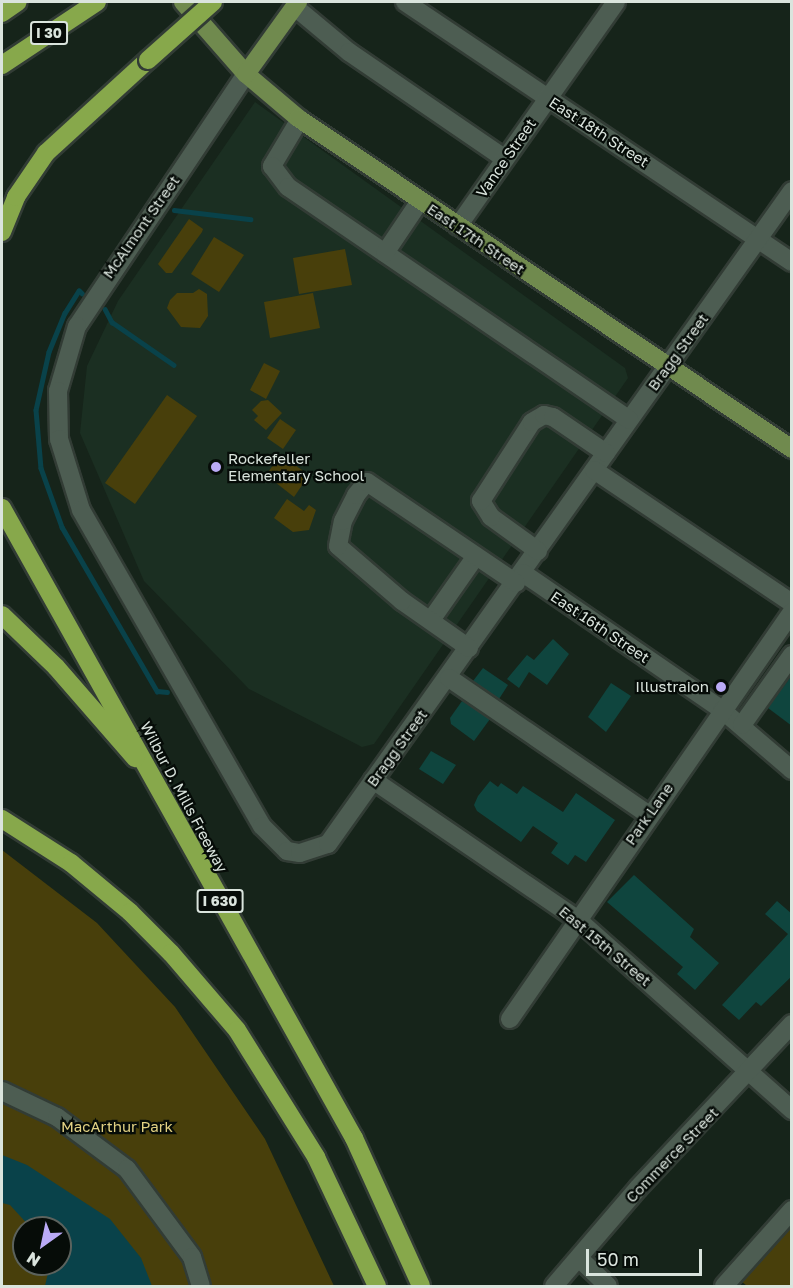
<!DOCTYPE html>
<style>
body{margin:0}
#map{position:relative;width:793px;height:1288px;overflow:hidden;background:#16241a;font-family:"Golos Text",sans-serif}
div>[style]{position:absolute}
.built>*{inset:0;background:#1b2f22}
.green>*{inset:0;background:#483f0b}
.water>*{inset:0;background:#09424a}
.stream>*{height:4.5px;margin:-2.25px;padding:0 2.25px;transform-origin:2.25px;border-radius:2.25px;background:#09424a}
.building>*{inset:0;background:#0f453e}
.roads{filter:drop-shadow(2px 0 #323c35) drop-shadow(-2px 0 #323c35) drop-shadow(0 2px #323c35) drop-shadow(0 -2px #323c35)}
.minor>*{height:18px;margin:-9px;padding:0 9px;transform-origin:9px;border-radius:9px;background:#4d5d52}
.major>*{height:18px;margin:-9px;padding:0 9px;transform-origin:9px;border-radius:9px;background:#708a4e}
.highway>*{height:18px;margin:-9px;padding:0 9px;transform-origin:9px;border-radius:9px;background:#87a84b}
.bridges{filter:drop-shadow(2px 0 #323c35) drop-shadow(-2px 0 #323c35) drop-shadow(0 2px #323c35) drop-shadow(0 -2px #323c35)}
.highway-bridge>*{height:18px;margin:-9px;padding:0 9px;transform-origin:9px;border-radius:9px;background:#87a84b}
.dots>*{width:16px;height:16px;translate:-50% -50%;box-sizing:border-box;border:3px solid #060c08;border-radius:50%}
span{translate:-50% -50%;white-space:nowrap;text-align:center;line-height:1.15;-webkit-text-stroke:4.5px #060c08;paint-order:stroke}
.shield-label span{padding:2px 4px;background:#060c08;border:2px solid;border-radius:4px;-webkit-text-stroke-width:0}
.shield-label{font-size:14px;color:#dae4dd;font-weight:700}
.street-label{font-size:15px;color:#dae4dd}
.poi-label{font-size:15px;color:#dae4dd}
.left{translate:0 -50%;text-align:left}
.right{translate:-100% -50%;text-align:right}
.park-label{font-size:15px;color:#e1d183}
.frame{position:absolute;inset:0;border:3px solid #dae4dd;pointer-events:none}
.north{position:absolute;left:12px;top:1216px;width:60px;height:60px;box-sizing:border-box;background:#060c08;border:2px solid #5b625d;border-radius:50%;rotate:213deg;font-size:16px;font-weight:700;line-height:24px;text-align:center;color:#dae4dd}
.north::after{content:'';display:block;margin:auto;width:21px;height:27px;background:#baaaf6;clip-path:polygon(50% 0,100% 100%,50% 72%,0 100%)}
.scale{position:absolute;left:586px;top:1249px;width:116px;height:27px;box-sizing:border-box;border:3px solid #dae4dd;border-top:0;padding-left:8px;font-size:18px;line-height:21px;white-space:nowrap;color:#dae4dd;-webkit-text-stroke:4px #060c08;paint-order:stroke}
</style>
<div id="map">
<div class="built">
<i style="clip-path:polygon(255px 102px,625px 368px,628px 378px,374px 744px,362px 747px,249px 689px,144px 581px,80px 433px,87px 366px,118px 301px)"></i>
</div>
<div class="green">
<i style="clip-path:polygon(189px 219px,203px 229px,202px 232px,172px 273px,166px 273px,158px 264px)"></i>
<i style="clip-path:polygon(214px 237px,244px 255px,219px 292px,191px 274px)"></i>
<i style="clip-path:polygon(345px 249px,352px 285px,299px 294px,293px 258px)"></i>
<i style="clip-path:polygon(199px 289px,207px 294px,208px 316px,200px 328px,181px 327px,167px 308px,170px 300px,177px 293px,193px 293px)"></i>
<i style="clip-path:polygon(313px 293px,320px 328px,270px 338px,264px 302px)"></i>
<i style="clip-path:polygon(264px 363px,280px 371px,266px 399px,250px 390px)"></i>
<i style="clip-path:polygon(167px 395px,197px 416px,135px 504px,105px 483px)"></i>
<i style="clip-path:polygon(268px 400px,282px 413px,266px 430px,254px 420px,258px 416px,252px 410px,261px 401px)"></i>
<i style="clip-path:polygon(280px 419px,296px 430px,283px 449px,267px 438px)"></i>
<i style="clip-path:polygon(285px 458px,309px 475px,294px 497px,266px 475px,276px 461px)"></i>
<i style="clip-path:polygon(287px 499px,304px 511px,309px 505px,316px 510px,309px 530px,293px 532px,274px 518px)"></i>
<i style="clip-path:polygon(evenodd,2px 850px,97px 923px,175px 1007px,265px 1139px,334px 1286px,2px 1286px,2px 850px,24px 1228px,60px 1228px,60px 1264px,24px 1264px,24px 1228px)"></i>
<i style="clip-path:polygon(791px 1224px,791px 1286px,747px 1286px,741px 1281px)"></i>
</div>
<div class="water">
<i style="clip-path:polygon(2px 1155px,27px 1165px,110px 1219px,141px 1258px,152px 1286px,45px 1286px,50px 1264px,60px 1264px,60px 1228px,31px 1228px,10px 1205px,2px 1203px)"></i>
</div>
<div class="stream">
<i style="left:174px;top:210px;width:77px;rotate:6.8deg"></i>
<i style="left:82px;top:294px;width:4px;rotate:-135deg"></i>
<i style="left:79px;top:291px;width:26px;rotate:122deg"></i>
<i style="left:65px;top:313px;width:42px;rotate:112.3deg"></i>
<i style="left:49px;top:352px;width:59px;rotate:102.6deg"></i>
<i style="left:36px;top:410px;width:58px;rotate:85.1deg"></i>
<i style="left:41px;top:468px;width:63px;rotate:70.4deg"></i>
<i style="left:62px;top:527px;width:190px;rotate:59.9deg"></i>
<i style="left:157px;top:691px;width:10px;rotate:6deg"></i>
<i style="left:105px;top:309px;width:15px;rotate:62deg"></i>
<i style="left:112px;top:322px;width:75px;rotate:34.7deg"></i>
</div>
<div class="building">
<i style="clip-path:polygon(553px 639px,569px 654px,547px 685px,529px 672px,519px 688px,507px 679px,527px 655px,534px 660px)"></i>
<i style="clip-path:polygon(483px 668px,508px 685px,499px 699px,473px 681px)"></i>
<i style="clip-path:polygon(792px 675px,792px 726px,768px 708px)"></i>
<i style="clip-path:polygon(611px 683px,631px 696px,606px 732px,588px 717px)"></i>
<i style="clip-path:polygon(462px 701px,490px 719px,474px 741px,451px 724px,450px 718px)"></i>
<i style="clip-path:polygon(431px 751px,456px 765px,443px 784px,419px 769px)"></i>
<i style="clip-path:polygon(490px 781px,498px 787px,501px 783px,517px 794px,523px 786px,563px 812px,576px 793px,615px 820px,586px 862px,575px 855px,568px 865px,551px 853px,558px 843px,533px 826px,521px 842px,477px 811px,474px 805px,478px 796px)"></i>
<i style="clip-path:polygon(634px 875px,694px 929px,690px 937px,719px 963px,695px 990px,677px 974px,683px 967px,607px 902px)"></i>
<i style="clip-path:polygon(777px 901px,792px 914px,792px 976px,761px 1006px,756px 1002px,739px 1020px,722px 1005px,788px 934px,765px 914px)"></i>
</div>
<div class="roads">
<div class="minor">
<i style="left:405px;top:2px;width:466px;rotate:33.9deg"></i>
<i style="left:295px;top:7px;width:70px;rotate:39.8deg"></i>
<i style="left:349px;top:52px;width:189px;rotate:34.4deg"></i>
<i style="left:246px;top:74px;width:303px;rotate:123.8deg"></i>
<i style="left:77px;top:326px;width:68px;rotate:106.3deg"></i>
<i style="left:58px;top:391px;width:48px;rotate:88.8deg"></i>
<i style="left:59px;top:439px;width:74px;rotate:72.8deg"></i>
<i style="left:81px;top:510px;width:364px;rotate:60.2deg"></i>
<i style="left:262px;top:826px;width:35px;rotate:45deg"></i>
<i style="left:287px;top:851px;width:13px;rotate:9deg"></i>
<i style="left:300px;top:853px;width:29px;rotate:-18deg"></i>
<i style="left:328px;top:844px;width:801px;rotate:-54.6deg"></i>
<i style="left:300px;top:119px;width:55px;rotate:120.8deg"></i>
<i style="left:272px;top:166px;width:26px;rotate:53deg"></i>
<i style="left:288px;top:187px;width:413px;rotate:34.3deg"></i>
<i style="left:458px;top:226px;width:274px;rotate:-54.8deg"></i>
<i style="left:385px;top:253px;width:63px;rotate:-56.1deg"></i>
<i style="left:594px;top:470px;width:239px;rotate:33.9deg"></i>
<i style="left:538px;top:551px;width:58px;rotate:-144.1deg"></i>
<i style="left:491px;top:517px;width:19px;rotate:-122deg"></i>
<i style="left:481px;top:501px;width:94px;rotate:-57.2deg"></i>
<i style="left:532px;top:422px;width:14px;rotate:-30deg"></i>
<i style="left:544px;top:415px;width:9px;rotate:13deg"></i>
<i style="left:553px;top:417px;width:64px;rotate:34.2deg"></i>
<i style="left:523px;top:573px;width:242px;rotate:34.5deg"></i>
<i style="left:722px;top:710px;width:92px;rotate:40.6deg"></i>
<i style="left:431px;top:620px;width:78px;rotate:-54.9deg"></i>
<i style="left:469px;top:648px;width:82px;rotate:-145deg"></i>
<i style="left:402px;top:601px;width:84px;rotate:-139.3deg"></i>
<i style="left:338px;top:546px;width:25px;rotate:-79deg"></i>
<i style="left:343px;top:521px;width:29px;rotate:-63deg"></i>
<i style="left:356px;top:495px;width:17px;rotate:-50deg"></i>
<i style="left:367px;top:482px;width:180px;rotate:34.1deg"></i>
<i style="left:449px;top:678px;width:242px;rotate:34.4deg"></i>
<i style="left:742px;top:725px;width:86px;rotate:-54.5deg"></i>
<i style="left:373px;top:780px;width:247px;rotate:34.3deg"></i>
<i style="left:577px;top:919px;width:288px;rotate:41.6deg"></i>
<i style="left:510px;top:1019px;width:495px;rotate:-55.3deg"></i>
<i style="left:2px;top:1091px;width:61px;rotate:25.3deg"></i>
<i style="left:57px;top:1117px;width:87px;rotate:36.6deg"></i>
<i style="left:127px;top:1169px;width:109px;rotate:53.5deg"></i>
<i style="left:192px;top:1257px;width:30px;rotate:73deg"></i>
<i style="left:579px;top:1258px;width:40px;rotate:44deg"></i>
<i style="left:554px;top:1286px;width:129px;rotate:-49.4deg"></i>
<i style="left:638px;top:1188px;width:225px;rotate:-46.8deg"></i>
<i style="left:724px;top:1286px;width:102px;rotate:-48.2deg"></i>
</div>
<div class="major">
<i style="left:183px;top:2px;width:96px;rotate:48.8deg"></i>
<i style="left:246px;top:74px;width:68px;rotate:40.2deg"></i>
<i style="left:298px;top:118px;width:595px;rotate:33.82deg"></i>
<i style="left:246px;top:74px;width:89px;rotate:-54.2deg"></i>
</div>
<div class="highway">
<i style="left:2px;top:13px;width:19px;rotate:-35deg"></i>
<i style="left:2px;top:65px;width:114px;rotate:-33.6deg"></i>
<i style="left:2px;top:232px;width:38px;rotate:-68deg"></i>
<i style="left:16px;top:197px;width:53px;rotate:-55.7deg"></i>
<i style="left:46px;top:153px;width:138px;rotate:-42.4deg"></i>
<i style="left:2px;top:508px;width:722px;rotate:60.81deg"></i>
<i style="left:354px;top:1138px;width:162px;rotate:65.6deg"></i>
<i style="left:2px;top:615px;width:75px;rotate:43.9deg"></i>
<i style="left:56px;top:667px;width:121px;rotate:49deg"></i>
<i style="left:2px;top:819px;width:82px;rotate:32.5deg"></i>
<i style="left:71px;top:863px;width:77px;rotate:39.7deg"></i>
<i style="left:130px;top:912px;width:58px;rotate:45deg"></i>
<i style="left:171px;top:953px;width:101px;rotate:49.4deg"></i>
<i style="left:237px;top:1030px;width:150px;rotate:58.1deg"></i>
<i style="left:316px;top:1157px;width:143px;rotate:64.7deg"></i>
</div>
</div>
<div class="bridges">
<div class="highway-bridge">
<i style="left:148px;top:60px;width:87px;rotate:-41.7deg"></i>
</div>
</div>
<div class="dots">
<i style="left:216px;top:467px;background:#baaaf6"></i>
<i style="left:721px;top:687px;background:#baaaf6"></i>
</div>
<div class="shield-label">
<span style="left:49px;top:33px">I 30</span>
<span style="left:220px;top:901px">I 630</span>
</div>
<div class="street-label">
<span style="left:599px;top:132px;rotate:33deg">East 18th Street</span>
<span style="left:506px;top:158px;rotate:-55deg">Vance Street</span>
<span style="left:141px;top:227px;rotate:-55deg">McAlmont Street</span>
<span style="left:476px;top:239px;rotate:34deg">East 17th Street</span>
<span style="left:678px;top:352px;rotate:-54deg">Bragg Street</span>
<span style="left:600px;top:627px;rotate:34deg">East 16th Street</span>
<span style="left:397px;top:748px;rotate:-54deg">Bragg Street</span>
<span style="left:184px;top:797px;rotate:62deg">Wilbur D. Mills Freeway</span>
<span style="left:649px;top:814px;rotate:-55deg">Park Lane</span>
<span style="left:605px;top:946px;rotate:40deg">East 15th Street</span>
<span style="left:672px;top:1155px;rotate:-46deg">Commerce Street</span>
</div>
<div class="poi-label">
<span class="left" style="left:228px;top:467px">Rockefeller<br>Elementary School</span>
<span class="right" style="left:709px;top:687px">Illustraion</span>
</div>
<div class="park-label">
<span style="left:117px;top:1127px">MacArthur Park</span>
</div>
<div class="frame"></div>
<div class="north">N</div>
<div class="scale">50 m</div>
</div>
